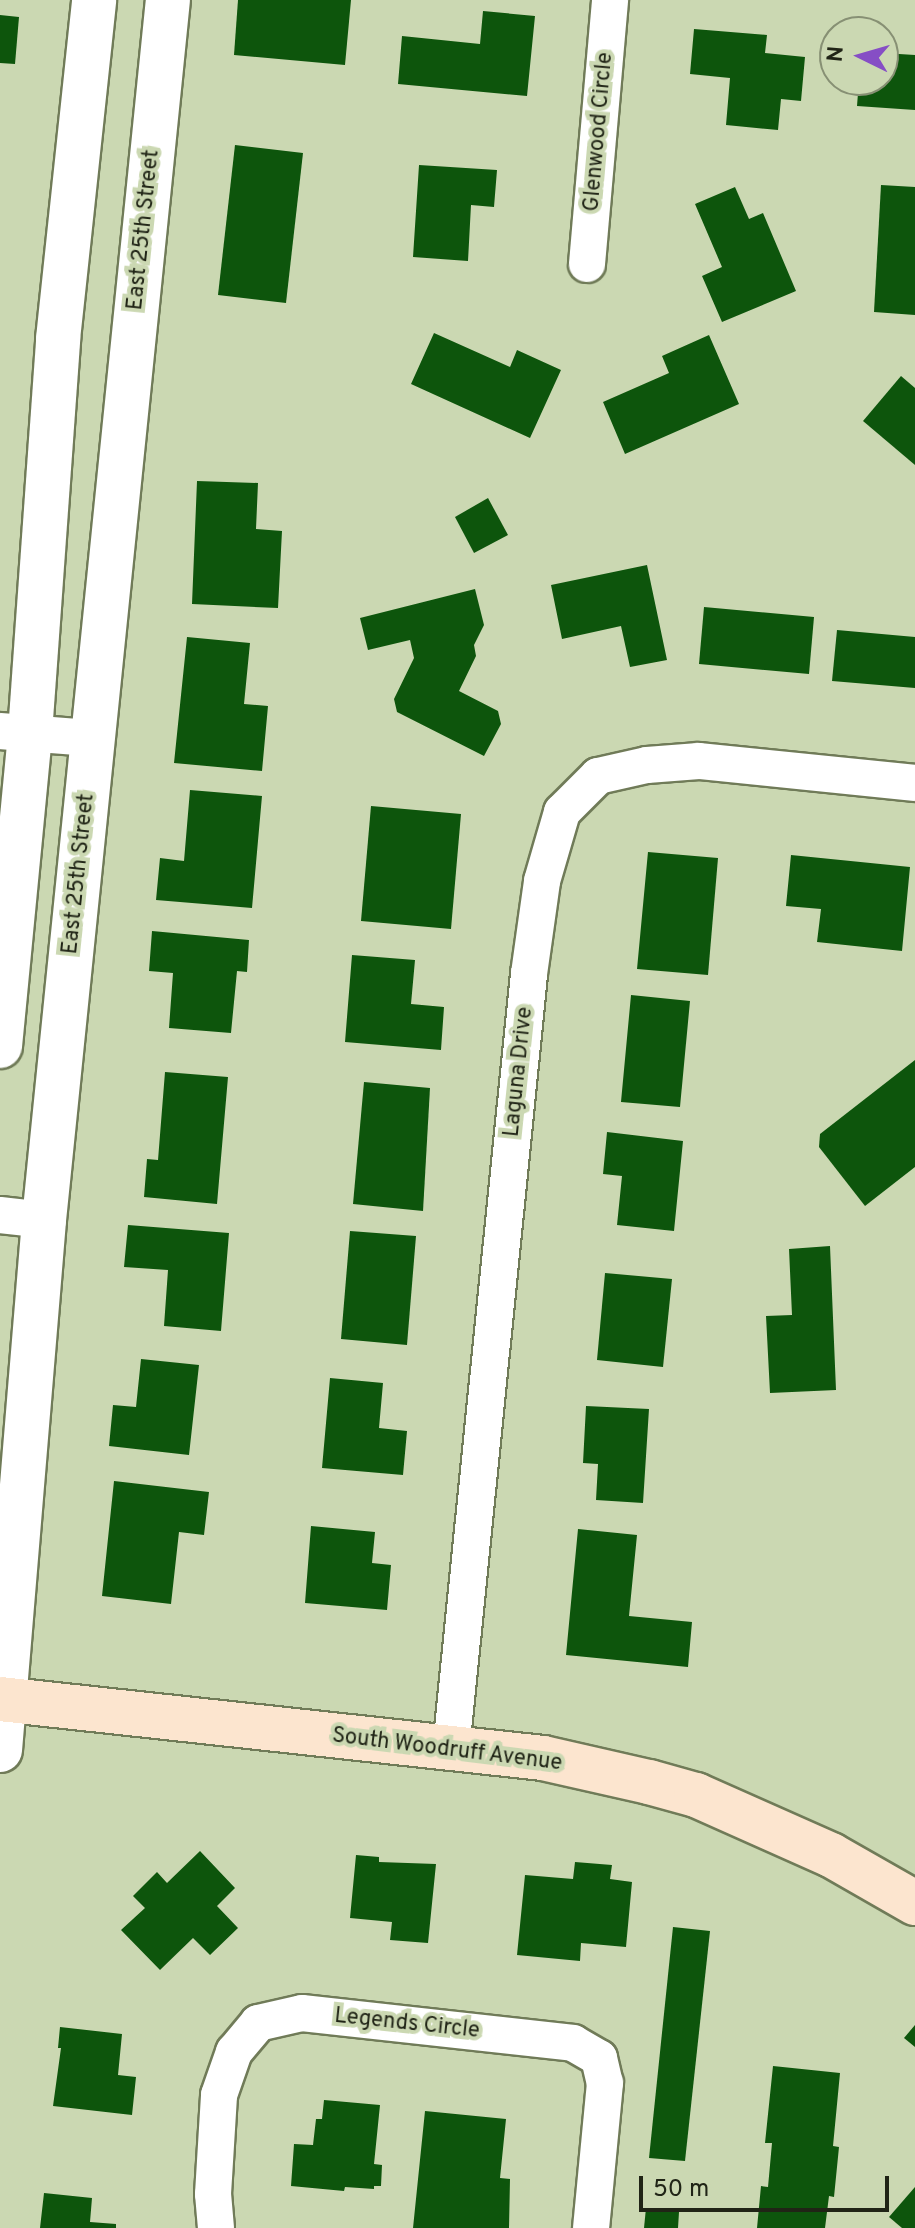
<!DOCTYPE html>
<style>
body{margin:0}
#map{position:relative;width:915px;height:2228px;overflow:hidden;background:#cbd8b2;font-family:Overpass,sans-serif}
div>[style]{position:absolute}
.building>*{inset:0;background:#0d550c}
.roads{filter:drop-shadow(2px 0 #707b58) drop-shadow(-2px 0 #707b58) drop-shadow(0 2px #707b58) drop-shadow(0 -2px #707b58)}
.minor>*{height:36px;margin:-18px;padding:0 18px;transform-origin:18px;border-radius:18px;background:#fff}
.tertiary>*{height:44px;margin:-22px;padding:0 22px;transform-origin:22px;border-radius:22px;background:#fff}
.secondary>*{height:44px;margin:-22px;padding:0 22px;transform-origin:22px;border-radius:22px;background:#fce5cf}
span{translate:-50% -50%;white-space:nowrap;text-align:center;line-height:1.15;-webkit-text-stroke:8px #cbd8b2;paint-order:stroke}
.street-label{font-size:22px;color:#202416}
.north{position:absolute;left:819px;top:16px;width:80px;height:80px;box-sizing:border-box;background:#cbd8b2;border:2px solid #879074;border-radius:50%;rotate:275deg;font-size:22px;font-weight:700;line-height:32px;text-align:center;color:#202416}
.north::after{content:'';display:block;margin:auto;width:28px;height:36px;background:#864ec5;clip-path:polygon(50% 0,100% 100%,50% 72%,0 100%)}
.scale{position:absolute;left:639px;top:2176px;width:250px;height:36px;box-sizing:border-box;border:4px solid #202416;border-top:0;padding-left:10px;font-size:24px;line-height:28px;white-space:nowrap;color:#202416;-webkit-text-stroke:6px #cbd8b2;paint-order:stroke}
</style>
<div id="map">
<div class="building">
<i style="clip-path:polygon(238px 0,351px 0,345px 65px,234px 55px)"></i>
<i style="clip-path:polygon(483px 11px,535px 16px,527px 96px,398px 84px,402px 36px,480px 44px)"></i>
<i style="clip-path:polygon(0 15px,19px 17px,15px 64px,0 63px)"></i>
<i style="clip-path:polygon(694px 29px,767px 35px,765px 53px,805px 57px,801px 101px,781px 99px,778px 130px,726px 125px,730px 78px,690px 74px)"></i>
<i style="clip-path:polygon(883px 53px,915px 55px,915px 110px,857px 106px,859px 80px,883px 80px)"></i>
<i style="clip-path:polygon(235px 145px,303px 153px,286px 303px,218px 295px)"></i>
<i style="clip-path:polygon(419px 165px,497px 170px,494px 207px,471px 205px,468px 261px,413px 257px)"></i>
<i style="clip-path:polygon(881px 185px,915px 187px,915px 315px,874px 312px)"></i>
<i style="clip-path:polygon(735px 187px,749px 219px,763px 213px,796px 291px,722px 322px,702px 276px,722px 267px,695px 204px)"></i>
<i style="clip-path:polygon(434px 333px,510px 367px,517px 350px,561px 370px,530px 438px,411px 384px)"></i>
<i style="clip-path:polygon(709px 335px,739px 404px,625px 454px,603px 402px,669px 373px,662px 356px)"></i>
<i style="clip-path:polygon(901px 376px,915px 388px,915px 465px,863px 421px)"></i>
<i style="clip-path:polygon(197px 481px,258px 483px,256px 529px,282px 531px,278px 608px,192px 604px)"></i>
<i style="clip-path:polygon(488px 498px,508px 535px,474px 553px,455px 517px)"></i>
<i style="clip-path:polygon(647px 565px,667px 660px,630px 667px,621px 626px,562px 639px,551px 585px)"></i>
<i style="clip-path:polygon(475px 589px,484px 625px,474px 645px,476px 656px,459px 691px,498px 711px,501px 724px,484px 756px,397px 712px,394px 699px,414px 658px,410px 640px,368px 650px,360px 618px)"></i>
<i style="clip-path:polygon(704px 607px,814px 617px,809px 674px,699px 664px)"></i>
<i style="clip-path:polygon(837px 630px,915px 637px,915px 688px,832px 681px)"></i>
<i style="clip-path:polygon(187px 637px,250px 643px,244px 704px,268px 706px,262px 771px,174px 763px)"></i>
<i style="clip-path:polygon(190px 790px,262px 796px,252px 908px,156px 900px,160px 858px,184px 861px)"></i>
<i style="clip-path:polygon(371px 806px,461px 814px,451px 929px,361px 921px)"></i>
<i style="clip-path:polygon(648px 852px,718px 858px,708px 975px,637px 969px)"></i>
<i style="clip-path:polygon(791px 855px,910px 867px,902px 951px,817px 942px,821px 909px,786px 906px)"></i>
<i style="clip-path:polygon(152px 931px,249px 940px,247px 972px,237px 971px,231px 1033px,169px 1028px,173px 973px,149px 971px)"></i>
<i style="clip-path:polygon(352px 955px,415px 960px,411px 1004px,444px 1007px,441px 1050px,345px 1042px)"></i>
<i style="clip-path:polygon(631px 995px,690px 1001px,680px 1107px,621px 1102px)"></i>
<i style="clip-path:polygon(915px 1060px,915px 1167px,865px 1206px,819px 1147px,820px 1134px)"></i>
<i style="clip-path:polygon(165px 1072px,228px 1077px,217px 1204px,144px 1197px,147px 1159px,158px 1160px)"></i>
<i style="clip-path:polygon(364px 1082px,430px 1088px,423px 1211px,353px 1204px)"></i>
<i style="clip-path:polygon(607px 1132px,683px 1141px,674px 1231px,617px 1225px,622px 1176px,603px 1174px)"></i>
<i style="clip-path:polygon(128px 1225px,229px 1233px,221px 1331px,164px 1326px,168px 1270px,124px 1267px)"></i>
<i style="clip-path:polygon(350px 1231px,416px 1236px,407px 1345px,341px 1339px)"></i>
<i style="clip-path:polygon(830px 1246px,836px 1390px,770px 1393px,766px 1316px,792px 1315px,789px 1249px)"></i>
<i style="clip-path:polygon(605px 1273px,672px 1279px,663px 1367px,597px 1360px)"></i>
<i style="clip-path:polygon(141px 1359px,199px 1365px,189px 1455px,109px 1446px,113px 1405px,136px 1407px)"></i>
<i style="clip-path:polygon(330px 1378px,383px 1383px,379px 1428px,407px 1431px,403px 1475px,322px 1468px)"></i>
<i style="clip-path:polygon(586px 1406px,649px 1409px,643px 1503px,596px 1500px,598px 1464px,583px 1463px)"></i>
<i style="clip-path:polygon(114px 1481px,209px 1492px,204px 1535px,179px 1532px,171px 1604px,102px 1596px)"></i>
<i style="clip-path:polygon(311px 1526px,375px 1532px,372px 1563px,391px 1565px,387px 1610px,305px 1603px)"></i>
<i style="clip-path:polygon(578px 1529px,637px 1535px,629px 1616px,692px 1622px,688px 1667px,566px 1655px)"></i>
<i style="clip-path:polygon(200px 1851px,235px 1888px,217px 1906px,238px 1928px,210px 1955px,193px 1938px,160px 1970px,121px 1930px,145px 1908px,133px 1896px,157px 1872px,167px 1883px)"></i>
<i style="clip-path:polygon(356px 1855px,379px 1857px,379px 1862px,436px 1864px,428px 1943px,390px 1940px,392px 1922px,350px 1918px)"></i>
<i style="clip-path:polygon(575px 1862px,612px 1865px,610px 1879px,632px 1882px,626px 1947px,581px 1943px,580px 1961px,517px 1955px,525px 1875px,573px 1879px)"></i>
<i style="clip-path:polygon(673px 1927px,710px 1931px,685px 2161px,649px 2158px)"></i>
<i style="clip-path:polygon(915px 2025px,915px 2047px,904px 2038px)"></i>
<i style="clip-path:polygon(60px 2027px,122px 2034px,118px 2075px,136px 2077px,132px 2115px,53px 2106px,61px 2048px,58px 2048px)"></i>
<i style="clip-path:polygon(773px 2066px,840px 2073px,833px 2146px,839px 2147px,834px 2197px,829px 2196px,825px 2228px,757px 2228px,761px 2186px,768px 2187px,772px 2143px,765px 2143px)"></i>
<i style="clip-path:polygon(324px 2100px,380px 2105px,374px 2164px,382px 2165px,381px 2186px,374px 2186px,374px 2189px,345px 2187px,344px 2191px,291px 2186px,294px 2144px,313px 2145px,316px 2119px,322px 2119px)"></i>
<i style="clip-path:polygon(425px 2111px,506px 2119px,500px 2178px,510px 2179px,509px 2228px,413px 2228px)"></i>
<i style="clip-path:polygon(915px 2187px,915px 2228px,902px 2228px,889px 2217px)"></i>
<i style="clip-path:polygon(44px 2193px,92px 2198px,90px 2222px,116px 2224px,116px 2228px,40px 2228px)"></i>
<i style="clip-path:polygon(646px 2208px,679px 2212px,678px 2228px,644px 2228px)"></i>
</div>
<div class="roads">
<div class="minor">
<i style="left:587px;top:264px;width:265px;rotate:-85deg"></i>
<i style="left:0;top:731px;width:92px;rotate:4.4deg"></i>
<i style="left:0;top:1215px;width:44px;rotate:6.5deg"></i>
<i style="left:451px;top:1749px;width:779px;rotate:-84.25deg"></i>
<i style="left:529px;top:974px;width:94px;rotate:-82deg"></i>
<i style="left:542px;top:881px;width:72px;rotate:-73.8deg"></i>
<i style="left:562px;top:812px;width:51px;rotate:-45deg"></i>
<i style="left:598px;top:776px;width:50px;rotate:-12.7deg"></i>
<i style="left:647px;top:765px;width:52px;rotate:-4.4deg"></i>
<i style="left:699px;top:761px;width:217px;rotate:5.8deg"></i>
<i style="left:216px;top:2228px;width:34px;rotate:-95deg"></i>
<i style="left:213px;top:2194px;width:99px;rotate:-86.5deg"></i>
<i style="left:219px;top:2095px;width:46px;rotate:-70.8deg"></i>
<i style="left:234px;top:2052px;width:38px;rotate:-50deg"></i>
<i style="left:258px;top:2023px;width:45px;rotate:-12.8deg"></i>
<i style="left:302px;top:2013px;width:273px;rotate:6.3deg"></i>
<i style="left:573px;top:2043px;width:30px;rotate:30deg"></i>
<i style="left:599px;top:2058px;width:26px;rotate:77deg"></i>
<i style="left:605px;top:2083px;width:146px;rotate:95.5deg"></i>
</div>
<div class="tertiary">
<i style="left:0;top:1046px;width:314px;rotate:-84.5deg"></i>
<i style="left:30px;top:733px;width:395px;rotate:-85.9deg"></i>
<i style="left:58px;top:339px;width:341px;rotate:-83.9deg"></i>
<i style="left:0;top:1750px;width:532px;rotate:-85.25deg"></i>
<i style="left:44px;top:1220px;width:1226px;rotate:-84.2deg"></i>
</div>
<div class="secondary">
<i style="left:0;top:1699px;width:546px;rotate:6.2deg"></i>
<i style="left:543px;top:1758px;width:109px;rotate:12.8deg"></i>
<i style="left:649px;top:1782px;width:49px;rotate:15.5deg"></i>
<i style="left:696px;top:1795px;width:148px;rotate:24deg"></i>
<i style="left:831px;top:1855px;width:97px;rotate:29.7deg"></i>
</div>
</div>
<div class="street-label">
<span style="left:599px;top:132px;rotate:-85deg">Glenwood Circle</span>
<span style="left:144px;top:230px;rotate:-84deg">East 25th Street</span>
<span style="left:79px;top:874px;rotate:-84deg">East 25th Street</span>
<span style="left:519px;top:1072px;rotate:-84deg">Laguna Drive</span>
<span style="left:447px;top:1750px;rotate:7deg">South Woodruff Avenue</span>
<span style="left:407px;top:2024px;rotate:6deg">Legends Circle</span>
</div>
<div class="north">N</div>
<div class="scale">50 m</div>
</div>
